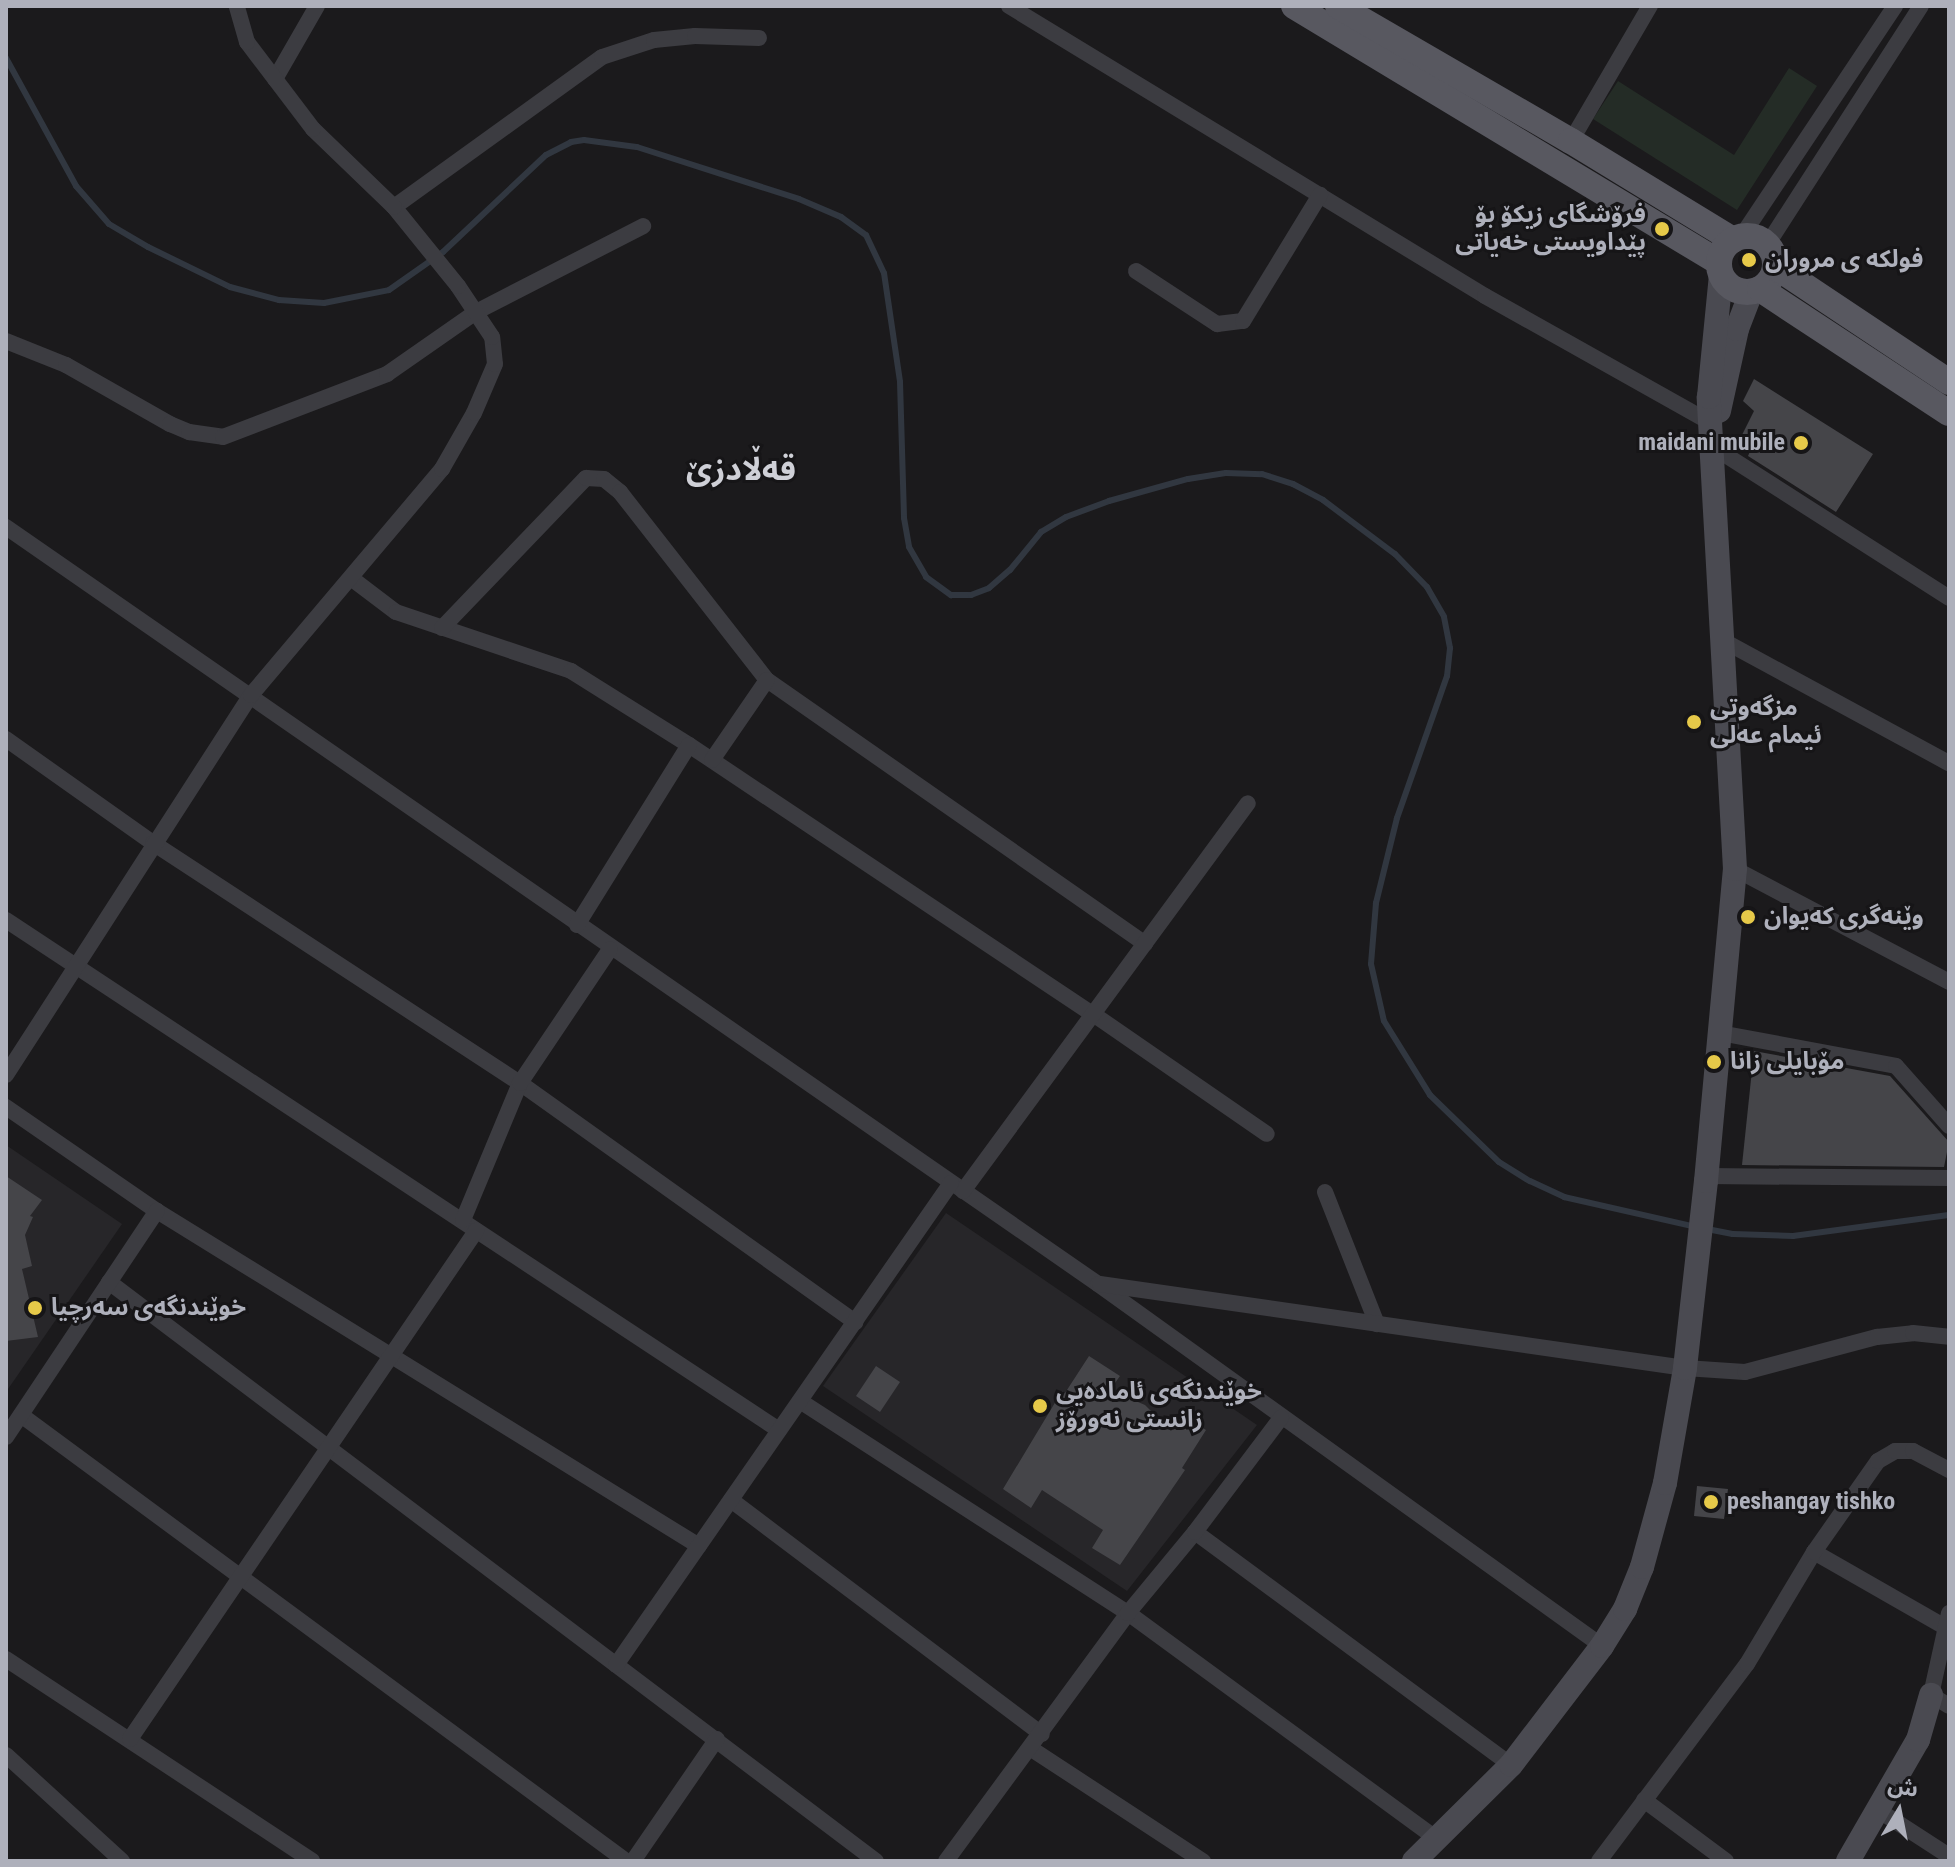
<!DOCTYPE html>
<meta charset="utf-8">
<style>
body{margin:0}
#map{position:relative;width:1955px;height:1867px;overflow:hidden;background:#1b1a1c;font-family:"Roboto Condensed","Noto Sans Arabic",sans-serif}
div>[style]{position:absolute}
.built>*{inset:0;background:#272629}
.green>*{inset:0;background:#242c26}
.stream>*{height:6px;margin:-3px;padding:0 3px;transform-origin:3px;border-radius:3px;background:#313740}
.building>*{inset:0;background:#454549}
.street>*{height:16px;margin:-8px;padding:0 8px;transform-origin:8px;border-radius:8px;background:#3c3c41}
.secondary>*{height:24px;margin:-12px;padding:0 12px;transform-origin:12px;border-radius:12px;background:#4a4a51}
.primary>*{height:26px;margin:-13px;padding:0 13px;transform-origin:13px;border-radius:13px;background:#585860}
.primary>.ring{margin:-13px;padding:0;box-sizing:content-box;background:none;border:26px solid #585860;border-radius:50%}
.dots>*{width:22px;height:22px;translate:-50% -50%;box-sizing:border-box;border:4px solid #161517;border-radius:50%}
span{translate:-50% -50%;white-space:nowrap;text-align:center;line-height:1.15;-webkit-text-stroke:6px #161517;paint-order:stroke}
.poi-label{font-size:24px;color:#aeb0bb;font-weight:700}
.right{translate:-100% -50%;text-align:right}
.left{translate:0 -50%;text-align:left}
.district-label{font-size:32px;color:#cfd0d7;font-weight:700}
.frame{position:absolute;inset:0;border:8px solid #aeb0bb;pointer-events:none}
.north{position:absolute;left:1859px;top:1771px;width:80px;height:80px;-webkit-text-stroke:6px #161517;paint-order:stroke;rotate:10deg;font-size:22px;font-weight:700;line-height:32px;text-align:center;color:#aeb0bb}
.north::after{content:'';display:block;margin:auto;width:28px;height:36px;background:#aeb0bb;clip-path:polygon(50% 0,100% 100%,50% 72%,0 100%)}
</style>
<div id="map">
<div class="built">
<i style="clip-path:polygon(6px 1145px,122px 1224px,6px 1392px)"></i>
<i style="clip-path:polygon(946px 1213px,1257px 1425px,1127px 1591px,823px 1386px)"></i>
</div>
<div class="green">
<i style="clip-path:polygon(1789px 68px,1817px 86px,1737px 210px,1593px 119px,1618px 81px,1734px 155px)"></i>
</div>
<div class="stream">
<i style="left:6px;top:58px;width:146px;rotate:61.3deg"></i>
<i style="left:76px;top:186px;width:50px;rotate:49deg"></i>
<i style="left:109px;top:224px;width:45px;rotate:30.5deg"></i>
<i style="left:148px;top:247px;width:91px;rotate:26deg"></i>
<i style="left:230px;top:287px;width:51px;rotate:14.9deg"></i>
<i style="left:279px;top:300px;width:45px;rotate:3.8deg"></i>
<i style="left:324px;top:303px;width:66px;rotate:-11.3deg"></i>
<i style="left:389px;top:290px;width:66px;rotate:-35.1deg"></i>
<i style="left:443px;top:252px;width:141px;rotate:-43.3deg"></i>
<i style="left:546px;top:155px;width:28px;rotate:-27deg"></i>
<i style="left:571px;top:142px;width:13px;rotate:-9deg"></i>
<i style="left:584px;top:140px;width:53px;rotate:7.5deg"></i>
<i style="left:637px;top:147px;width:170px;rotate:17.8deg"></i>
<i style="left:799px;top:199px;width:46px;rotate:23.2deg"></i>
<i style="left:841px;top:217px;width:31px;rotate:36deg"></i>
<i style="left:866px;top:235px;width:42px;rotate:64.7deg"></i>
<i style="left:884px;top:273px;width:110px;rotate:81.6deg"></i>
<i style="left:900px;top:382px;width:136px;rotate:88.3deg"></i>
<i style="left:904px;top:518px;width:29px;rotate:80deg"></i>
<i style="left:909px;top:547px;width:34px;rotate:60deg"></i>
<i style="left:926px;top:577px;width:31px;rotate:36deg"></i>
<i style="left:951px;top:595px;width:20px"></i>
<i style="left:971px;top:595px;width:19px;rotate:-21deg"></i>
<i style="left:989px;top:588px;width:28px;rotate:-41deg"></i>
<i style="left:1010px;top:570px;width:49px;rotate:-50.8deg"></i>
<i style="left:1041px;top:532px;width:29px;rotate:-31deg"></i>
<i style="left:1066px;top:517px;width:46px;rotate:-20.4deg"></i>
<i style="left:1109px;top:501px;width:82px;rotate:-15.6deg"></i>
<i style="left:1188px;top:479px;width:38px;rotate:-9deg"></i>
<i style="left:1226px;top:473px;width:36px;rotate:2deg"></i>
<i style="left:1262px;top:474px;width:33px;rotate:18deg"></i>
<i style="left:1293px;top:484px;width:34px;rotate:28deg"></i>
<i style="left:1323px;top:500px;width:90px;rotate:36.9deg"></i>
<i style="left:1395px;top:554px;width:46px;rotate:45.9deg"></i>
<i style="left:1427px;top:587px;width:34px;rotate:60deg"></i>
<i style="left:1444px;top:617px;width:32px;rotate:79deg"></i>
<i style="left:1450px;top:648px;width:28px;rotate:96deg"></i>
<i style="left:1447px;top:676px;width:151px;rotate:109.4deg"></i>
<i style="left:1397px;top:818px;width:88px;rotate:103.9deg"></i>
<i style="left:1376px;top:903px;width:61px;rotate:94.7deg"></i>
<i style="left:1371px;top:964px;width:58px;rotate:77.2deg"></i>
<i style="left:1384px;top:1021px;width:87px;rotate:58.1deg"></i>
<i style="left:1430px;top:1095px;width:96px;rotate:44.2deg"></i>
<i style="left:1499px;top:1162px;width:36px;rotate:32deg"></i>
<i style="left:1530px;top:1181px;width:38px;rotate:25deg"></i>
<i style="left:1564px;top:1197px;width:135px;rotate:12.8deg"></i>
<i style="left:1707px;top:1229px;width:26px;rotate:11deg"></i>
<i style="left:1733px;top:1234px;width:60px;rotate:1.9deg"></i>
<i style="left:1793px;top:1236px;width:157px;rotate:-7.7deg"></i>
</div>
<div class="building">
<i style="clip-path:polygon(1754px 379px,1873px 454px,1836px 512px,1748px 456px,1751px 449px,1741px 437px,1754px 411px,1743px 401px)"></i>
<i style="clip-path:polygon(1754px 1051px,1890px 1076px,1949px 1142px,1944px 1167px,1742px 1165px)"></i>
<i style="clip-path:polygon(6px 1176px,42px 1200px,30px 1216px,33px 1217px,25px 1235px,32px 1266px,22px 1269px,38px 1337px,6px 1341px)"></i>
<i style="clip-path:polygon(1089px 1356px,1120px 1376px,1110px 1390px,1145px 1405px,1171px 1431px,1182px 1415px,1206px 1430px,1182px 1468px,1185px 1470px,1120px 1565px,1092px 1548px,1103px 1530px,1042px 1490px,1031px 1508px,1003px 1489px,1062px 1391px,1065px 1393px)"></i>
<i style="clip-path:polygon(876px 1366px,900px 1382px,880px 1412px,856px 1396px)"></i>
<i style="clip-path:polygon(1697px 1486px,1728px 1489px,1724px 1519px,1694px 1516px)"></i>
</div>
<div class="street">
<i style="left:1009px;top:6px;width:557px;rotate:31.35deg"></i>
<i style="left:1485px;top:296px;width:261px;rotate:29.3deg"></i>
<i style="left:275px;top:79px;width:84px;rotate:-60.1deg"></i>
<i style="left:1571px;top:141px;width:156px;rotate:-59.7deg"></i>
<i style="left:394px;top:207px;width:256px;rotate:-35.8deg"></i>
<i style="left:602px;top:57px;width:55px;rotate:-18.1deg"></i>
<i style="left:654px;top:40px;width:41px;rotate:-5.6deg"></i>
<i style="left:695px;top:36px;width:64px;rotate:1.8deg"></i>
<i style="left:1741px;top:237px;width:278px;rotate:-56.3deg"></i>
<i style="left:1767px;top:245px;width:284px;rotate:-57.2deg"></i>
<i style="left:1136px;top:271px;width:97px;rotate:33.2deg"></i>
<i style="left:1217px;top:324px;width:26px;rotate:-7deg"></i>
<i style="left:1243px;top:321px;width:148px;rotate:-58.6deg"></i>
<i style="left:6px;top:341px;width:65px;rotate:21.8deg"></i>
<i style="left:66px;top:365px;width:120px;rotate:29.6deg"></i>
<i style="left:170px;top:424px;width:21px;rotate:23deg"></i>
<i style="left:189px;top:432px;width:34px;rotate:8deg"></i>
<i style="left:223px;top:437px;width:176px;rotate:-21deg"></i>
<i style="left:387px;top:374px;width:108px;rotate:-34.9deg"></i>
<i style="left:476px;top:312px;width:188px;rotate:-27.2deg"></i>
<i style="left:1713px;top:447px;width:280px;rotate:32.6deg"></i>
<i style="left:6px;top:527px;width:1329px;rotate:34.73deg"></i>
<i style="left:1098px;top:1284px;width:621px;rotate:35.69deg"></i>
<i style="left:351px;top:578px;width:56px;rotate:37.1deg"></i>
<i style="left:396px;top:612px;width:185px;rotate:18.6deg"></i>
<i style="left:571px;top:671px;width:139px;rotate:32.1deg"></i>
<i style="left:689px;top:745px;width:485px;rotate:33.7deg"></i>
<i style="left:1093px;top:1014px;width:211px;rotate:34.6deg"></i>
<i style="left:442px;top:628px;width:208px;rotate:-46.2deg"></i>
<i style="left:586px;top:478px;width:18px;rotate:3deg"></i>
<i style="left:604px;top:479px;width:21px;rotate:39deg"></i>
<i style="left:620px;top:492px;width:239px;rotate:52deg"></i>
<i style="left:767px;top:680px;width:461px;rotate:34.9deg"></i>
<i style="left:1722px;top:640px;width:258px;rotate:28.5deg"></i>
<i style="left:6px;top:739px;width:180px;rotate:35.3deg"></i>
<i style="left:153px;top:843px;width:439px;rotate:33.2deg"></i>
<i style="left:520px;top:1083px;width:412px;rotate:35.5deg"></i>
<i style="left:712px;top:760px;width:97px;rotate:-55.5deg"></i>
<i style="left:1735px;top:869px;width:242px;rotate:27.8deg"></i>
<i style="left:6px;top:920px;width:926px;rotate:33.42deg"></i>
<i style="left:577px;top:925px;width:212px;rotate:-58.1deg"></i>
<i style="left:1720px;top:1033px;width:179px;rotate:10.6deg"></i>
<i style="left:1896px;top:1066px;width:80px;rotate:48.5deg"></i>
<i style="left:6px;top:1075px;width:452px;rotate:-57.2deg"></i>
<i style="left:251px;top:695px;width:296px;rotate:-49.8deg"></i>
<i style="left:442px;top:469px;width:64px;rotate:-60.3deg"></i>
<i style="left:474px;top:413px;width:53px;rotate:-66.8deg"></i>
<i style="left:495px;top:364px;width:27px;rotate:-96deg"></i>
<i style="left:492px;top:337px;width:61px;rotate:-123.7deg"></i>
<i style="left:458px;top:286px;width:102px;rotate:-129deg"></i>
<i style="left:394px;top:207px;width:112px;rotate:-136.1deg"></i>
<i style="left:313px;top:129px;width:109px;rotate:-127.2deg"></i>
<i style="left:247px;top:42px;width:37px;rotate:-106deg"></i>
<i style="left:6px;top:1107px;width:183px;rotate:34.6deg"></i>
<i style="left:157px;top:1211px;width:637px;rotate:31.72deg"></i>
<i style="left:1707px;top:1176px;width:242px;rotate:0.5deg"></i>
<i style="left:963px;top:1191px;width:481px;rotate:-53.7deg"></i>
<i style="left:1325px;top:1192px;width:142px;rotate:68.5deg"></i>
<i style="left:463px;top:1220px;width:148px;rotate:-67.4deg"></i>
<i style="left:520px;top:1083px;width:161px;rotate:-56.1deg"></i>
<i style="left:109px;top:1282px;width:961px;rotate:37.05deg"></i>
<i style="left:1100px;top:1284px;width:591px;rotate:8.17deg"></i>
<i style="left:1685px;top:1368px;width:60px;rotate:3.8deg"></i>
<i style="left:1745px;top:1372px;width:137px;rotate:-14.9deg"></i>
<i style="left:1877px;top:1337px;width:36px;rotate:-6deg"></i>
<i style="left:1913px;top:1333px;width:36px;rotate:6deg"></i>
<i style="left:800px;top:1401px;width:391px;rotate:32.9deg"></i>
<i style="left:1128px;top:1613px;width:381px;rotate:36.2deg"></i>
<i style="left:21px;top:1415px;width:752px;rotate:36.4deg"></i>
<i style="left:6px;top:1437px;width:272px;rotate:-56.3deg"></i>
<i style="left:731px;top:1500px;width:389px;rotate:37deg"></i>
<i style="left:1195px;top:1532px;width:393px;rotate:36.4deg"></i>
<i style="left:1814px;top:1552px;width:151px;rotate:29.8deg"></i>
<i style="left:1949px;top:1613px;width:84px;rotate:102.4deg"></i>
<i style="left:1931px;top:1695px;width:21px;rotate:31deg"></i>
<i style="left:6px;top:1659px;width:367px;rotate:33.4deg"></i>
<i style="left:616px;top:1665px;width:587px;rotate:-55.2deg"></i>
<i style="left:130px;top:1739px;width:615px;rotate:-55.74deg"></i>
<i style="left:1030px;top:1748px;width:207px;rotate:33.2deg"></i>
<i style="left:6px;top:1755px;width:157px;rotate:42.4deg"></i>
<i style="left:1644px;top:1800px;width:102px;rotate:36.6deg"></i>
<i style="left:1878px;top:1810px;width:85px;rotate:32.9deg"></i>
<i style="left:633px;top:1861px;width:148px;rotate:-55.5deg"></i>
<i style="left:946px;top:1861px;width:308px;rotate:-53.7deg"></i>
<i style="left:1128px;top:1613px;width:105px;rotate:-50.4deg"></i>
<i style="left:1195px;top:1532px;width:143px;rotate:-53deg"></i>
<i style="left:1599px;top:1861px;width:246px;rotate:-53.1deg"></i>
<i style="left:1747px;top:1664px;width:131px;rotate:-59.1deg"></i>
<i style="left:1814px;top:1552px;width:111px;rotate:-54.9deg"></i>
<i style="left:1878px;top:1461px;width:20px;rotate:-30deg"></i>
<i style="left:1895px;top:1451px;width:18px"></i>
<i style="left:1913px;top:1451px;width:41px;rotate:27.8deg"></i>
</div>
<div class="secondary">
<i style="left:1719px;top:411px;width:84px;rotate:-77.6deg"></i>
<i style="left:1737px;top:329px;width:40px;rotate:-69deg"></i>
<i style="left:1414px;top:1861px;width:136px;rotate:-44.7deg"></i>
<i style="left:1511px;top:1765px;width:150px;rotate:-52.6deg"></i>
<i style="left:1602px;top:1646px;width:44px;rotate:-58.1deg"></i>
<i style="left:1625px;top:1609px;width:45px;rotate:-68deg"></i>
<i style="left:1642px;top:1567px;width:87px;rotate:-74.7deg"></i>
<i style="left:1665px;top:1483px;width:117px;rotate:-80.1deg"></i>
<i style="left:1685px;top:1368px;width:188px;rotate:-83.6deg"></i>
<i style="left:1706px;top:1181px;width:313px;rotate:-84.7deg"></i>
<i style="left:1735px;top:869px;width:473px;rotate:-93.2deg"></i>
<i style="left:1709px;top:397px;width:123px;rotate:-84.4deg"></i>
<i style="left:1848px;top:1861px;width:140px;rotate:-60deg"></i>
<i style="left:1918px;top:1740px;width:47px;rotate:-73.9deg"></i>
</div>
<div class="primary">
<i style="left:1294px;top:6px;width:496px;rotate:31.1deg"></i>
<i style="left:1338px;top:6px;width:269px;rotate:30.1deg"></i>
<i style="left:1571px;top:141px;width:190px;rotate:31.4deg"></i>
<i class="ring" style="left:1719px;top:236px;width:30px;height:30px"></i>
<i style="left:1775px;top:266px;width:209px;rotate:33.7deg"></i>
<i style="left:1760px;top:289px;width:226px;rotate:33.3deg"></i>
</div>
<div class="dots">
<i style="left:1662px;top:229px;background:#e6c949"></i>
<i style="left:1749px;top:260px;background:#e6c949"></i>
<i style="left:1801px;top:443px;background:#e6c949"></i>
<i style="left:1694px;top:722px;background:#e6c949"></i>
<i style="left:1748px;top:917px;background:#e6c949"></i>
<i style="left:1714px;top:1062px;background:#e6c949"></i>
<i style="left:35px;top:1308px;background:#e6c949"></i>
<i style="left:1040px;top:1406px;background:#e6c949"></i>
<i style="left:1711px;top:1502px;background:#e6c949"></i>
</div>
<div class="poi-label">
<span class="right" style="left:1646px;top:229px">فرۆشگای زیکۆ بۆ<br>پێداویستی خەیاتی</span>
<span class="left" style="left:1765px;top:260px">فولکه ی مروران</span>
<span class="right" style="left:1785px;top:443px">maidani mubile</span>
<span class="left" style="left:1710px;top:722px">مزگەوتی<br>ئیمام عەلی</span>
<span class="left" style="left:1764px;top:917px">وێنەگری کەیوان</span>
<span class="left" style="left:1730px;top:1062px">مۆبایلی زانا</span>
<span class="left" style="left:51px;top:1308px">خوێندنگەی سەرچیا</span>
<span class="left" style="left:1056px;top:1406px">خوێندنگەی ئامادەیی<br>زانستی نەورۆز</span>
<span class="left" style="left:1727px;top:1502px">peshangay tishko</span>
</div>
<div class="district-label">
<span style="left:741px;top:469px">قەڵادزێ</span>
</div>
<div class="frame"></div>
<div class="north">ش</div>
</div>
